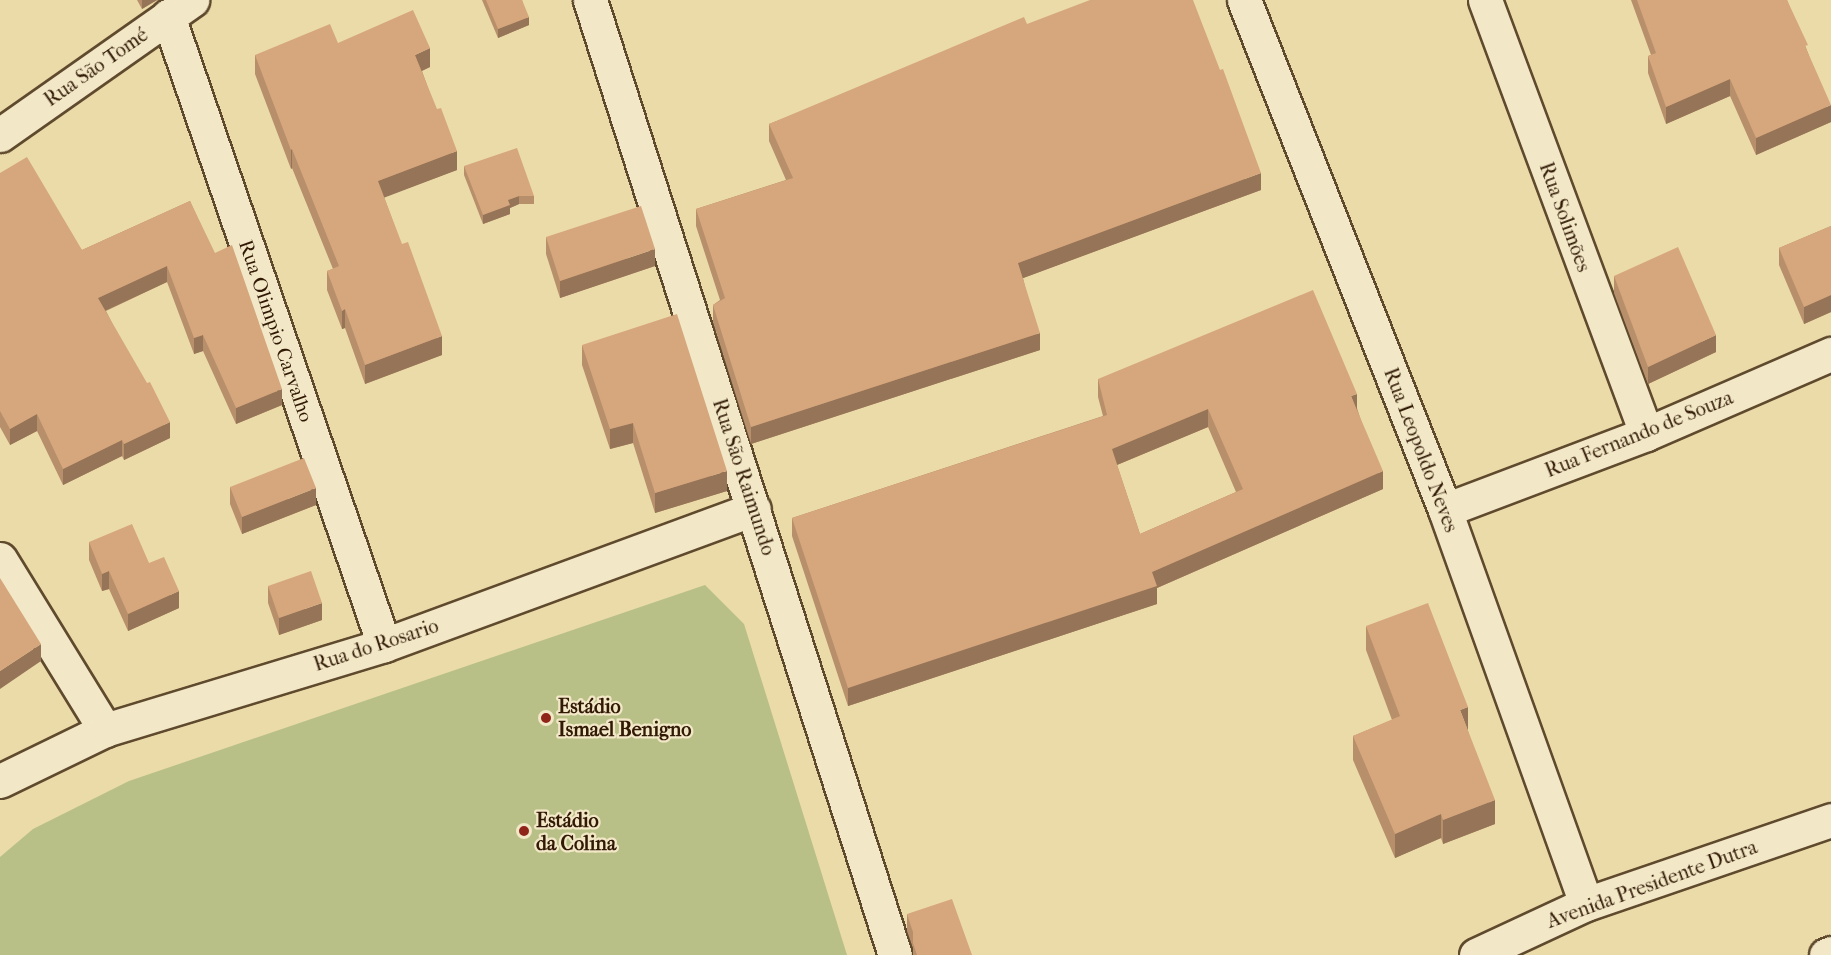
<!DOCTYPE html>
<meta charset="utf-8">
<style>
body{margin:0}
#map{position:relative;width:1831px;height:955px;overflow:hidden;background:#ebdba9;font-family:"IM FELL French Canon",serif}
div>[style]{position:absolute}
.green>*{inset:0;background:#b8c087}
.roads{filter:drop-shadow(2px 0 #604a2e) drop-shadow(-2px 0 #604a2e) drop-shadow(0 2px #604a2e) drop-shadow(0 -2px #604a2e)}
.minor>*{height:33px;margin:-16.5px;padding:0 16.5px;transform-origin:16.5px;border-radius:16.5px;background:#f2e8c7}
.wall>*{inset:0;background:#b88f6b}
.shaded-wall>*{inset:0;background:#967457}
.building>*{inset:0;background:#d6a67c}
.dots>*{width:16px;height:16px;translate:-50% -50%;box-sizing:border-box;border:3px solid #f2e8c7;border-radius:50%}
span{translate:-50% -50%;white-space:nowrap;text-align:center;line-height:1.15;-webkit-text-stroke:4.5px #f2e8c7;paint-order:stroke}
.street-label{font-size:20px;color:#311905}
.poi-label{font-size:20px;color:#311905;font-weight:700}
.left{translate:0 -50%;text-align:left}
</style>
<div id="map">
<div class="green">
<i style="clip-path:polygon(705px 585px,744px 624px,847px 955px,0 955px,0 857px,33px 829px,129px 781px)"></i>
</div>
<div class="roads">
<div class="minor">
<i style="left:590px;top:0;width:1003px;rotate:72.29deg"></i>
<i style="left:1244px;top:0;width:548px;rotate:68.49deg"></i>
<i style="left:1445px;top:510px;width:418px;rotate:70.3deg"></i>
<i style="left:1485px;top:0;width:463px;rotate:69.6deg"></i>
<i style="left:168px;top:16px;width:665px;rotate:71.05deg"></i>
<i style="left:0;top:135px;width:235px;rotate:-35.1deg"></i>
<i style="left:1445px;top:510px;width:215px;rotate:-20.7deg"></i>
<i style="left:1646px;top:434px;width:202px;rotate:-23.4deg"></i>
<i style="left:0;top:559px;width:201px;rotate:58.4deg"></i>
<i style="left:0;top:781px;width:117px;rotate:-25.9deg"></i>
<i style="left:105px;top:730px;width:292px;rotate:-16.9deg"></i>
<i style="left:384px;top:645px;width:394px;rotate:-20.2deg"></i>
<i style="left:1476px;top:955px;width:121px;rotate:-24.9deg"></i>
<i style="left:1586px;top:904px;width:259px;rotate:-18.9deg"></i>
<i style="left:1826px;top:955px;width:5px;rotate:-22deg"></i>
</div>
</div>
<div class="wall">
<i style="clip-path:polygon(137px 0,157px 0,142px 9px)"></i>
<i style="clip-path:polygon(482px 0,522px 0,529px 25px,498px 38px)"></i>
<i style="clip-path:polygon(1631px 0,1787px 0,1808px 53px,1831px 122px,1756px 155px,1730px 96px,1666px 124px,1648px 73px,1648px 56px,1651px 55px)"></i>
<i style="clip-path:polygon(1027px 24px,1261px 190px,1023px 278px,1040px 350px,751px 444px,713px 322px,713px 305px,720px 300px,696px 226px,696px 209px,786px 180px,769px 141px,769px 124px)"></i>
<i style="clip-path:polygon(255px 55px,430px 67px,422px 71px,457px 170px,384px 197px,442px 355px,365px 384px,345px 328px,342px 329px,327px 290px,327px 271px,333px 269px,292px 168px,291px 169px,255px 74px)"></i>
<i style="clip-path:polygon(464px 166px,534px 196px,534px 204px,519px 204px,510px 208px,510px 214px,483px 224px,464px 175px)"></i>
<i style="clip-path:polygon(0 173px,82px 250px,190px 201px,282px 405px,236px 424px,203px 351px,194px 354px,167px 282px,106px 311px,170px 438px,124px 460px,122px 456px,63px 485px,37px 431px,10px 445px,0 427px)"></i>
<i style="clip-path:polygon(1831px 226px,1831px 312px,1804px 324px,1779px 265px,1779px 248px)"></i>
<i style="clip-path:polygon(546px 237px,655px 266px,560px 298px,546px 254px)"></i>
<i style="clip-path:polygon(1614px 276px,1716px 352px,1648px 384px,1614px 293px)"></i>
<i style="clip-path:polygon(582px 345px,727px 491px,655px 513px,633px 443px,610px 449px,582px 365px)"></i>
<i style="clip-path:polygon(evenodd,1098px 379px,1357px 408px,1383px 489px,1157px 588px,1157px 604px,848px 706px,792px 536px,792px 518px,1103px 416px,1098px 397px,1098px 379px,1208px 427px,1236px 492px,1140px 534px,1117px 465px,1208px 427px)"></i>
<i style="clip-path:polygon(230px 487px,316px 505px,242px 534px,230px 504px)"></i>
<i style="clip-path:polygon(89px 542px,149px 563px,179px 608px,128px 631px,109px 589px,102px 591px,89px 560px)"></i>
<i style="clip-path:polygon(268px 586px,322px 620px,279px 635px,268px 603px)"></i>
<i style="clip-path:polygon(1366px 626px,1468px 731px,1495px 824px,1443px 844px,1441px 838px,1395px 858px,1353px 760px,1353px 736px,1392px 720px,1366px 650px)"></i>
<i style="clip-path:polygon(907px 914px,972px 955px,913px 955px,913px 948px,907px 931px)"></i>
</div>
<div class="shaded-wall">
<i style="clip-path:polygon(142px 0,157px 0,142px 9px)"></i>
<i style="clip-path:polygon(529px 17px,529px 25px,498px 38px,498px 29px)"></i>
<i style="clip-path:polygon(430px 48px,430px 67px,415px 74px,415px 55px)"></i>
<i style="clip-path:polygon(1730px 79px,1730px 96px,1666px 124px,1666px 107px)"></i>
<i style="clip-path:polygon(1831px 105px,1831px 122px,1756px 155px,1756px 138px)"></i>
<i style="clip-path:polygon(292px 149px,292px 168px,291px 169px,291px 150px)"></i>
<i style="clip-path:polygon(457px 151px,457px 170px,378px 200px,378px 181px)"></i>
<i style="clip-path:polygon(1261px 173px,1261px 190px,1018px 280px,1018px 263px)"></i>
<i style="clip-path:polygon(519px 196px,519px 204px,510px 208px,510px 214px,483px 224px,483px 215px,508px 200px)"></i>
<i style="clip-path:polygon(655px 249px,655px 266px,560px 298px,560px 281px)"></i>
<i style="clip-path:polygon(167px 266px,167px 282px,98px 314px,98px 298px)"></i>
<i style="clip-path:polygon(1831px 295px,1831px 312px,1804px 324px,1804px 307px)"></i>
<i style="clip-path:polygon(345px 309px,345px 328px,342px 329px,342px 311px)"></i>
<i style="clip-path:polygon(1040px 333px,1040px 350px,751px 444px,751px 427px)"></i>
<i style="clip-path:polygon(203px 335px,203px 351px,194px 354px,194px 338px)"></i>
<i style="clip-path:polygon(1716px 335px,1716px 352px,1648px 384px,1648px 367px)"></i>
<i style="clip-path:polygon(442px 336px,442px 355px,365px 384px,365px 365px)"></i>
<i style="clip-path:polygon(282px 389px,282px 405px,236px 424px,236px 408px)"></i>
<i style="clip-path:polygon(1357px 394px,1357px 412px,1351px 396px)"></i>
<i style="clip-path:polygon(1208px 409px,1208px 427px,1112px 467px,1112px 449px)"></i>
<i style="clip-path:polygon(37px 414px,37px 431px,10px 445px,10px 429px)"></i>
<i style="clip-path:polygon(170px 422px,170px 438px,124px 460px,124px 444px)"></i>
<i style="clip-path:polygon(633px 423px,633px 443px,610px 449px,610px 429px)"></i>
<i style="clip-path:polygon(122px 440px,122px 456px,63px 485px,63px 469px)"></i>
<i style="clip-path:polygon(727px 471px,727px 491px,655px 513px,655px 493px)"></i>
<i style="clip-path:polygon(1383px 471px,1383px 489px,1157px 588px,1157px 604px,848px 706px,848px 688px,1152px 572px)"></i>
<i style="clip-path:polygon(316px 488px,316px 505px,242px 534px,242px 517px)"></i>
<i style="clip-path:polygon(109px 571px,109px 589px,102px 591px,102px 574px)"></i>
<i style="clip-path:polygon(179px 591px,179px 608px,128px 631px,128px 614px)"></i>
<i style="clip-path:polygon(322px 603px,322px 620px,279px 635px,279px 618px)"></i>
<i style="clip-path:polygon(41px 644px,41px 661px,0 689px,0 671px)"></i>
<i style="clip-path:polygon(1468px 707px,1468px 731px,1460px 710px)"></i>
<i style="clip-path:polygon(1495px 800px,1495px 824px,1443px 844px,1443px 820px)"></i>
<i style="clip-path:polygon(1441px 814px,1441px 838px,1395px 858px,1395px 834px)"></i>
</div>
<div class="building">
<i style="clip-path:polygon(486px 0,522px 0,529px 17px,498px 29px)"></i>
<i style="clip-path:polygon(1090px 0,1193px 0,1220px 70px,1223px 69px,1261px 173px,1018px 263px,1040px 333px,751px 427px,713px 305px,725px 298px,696px 209px,793px 178px,769px 124px,1024px 17px,1027px 24px)"></i>
<i style="clip-path:polygon(1637px 0,1787px 0,1808px 45px,1805px 46px,1831px 105px,1756px 138px,1730px 79px,1666px 107px,1648px 56px,1656px 53px)"></i>
<i style="clip-path:polygon(413px 10px,430px 48px,415px 55px,437px 109px,441px 108px,457px 151px,378px 181px,402px 244px,408px 242px,442px 336px,365px 365px,345px 309px,342px 311px,327px 271px,339px 266px,292px 149px,291px 150px,255px 55px,330px 24px,338px 43px)"></i>
<i style="clip-path:polygon(517px 148px,534px 196px,519px 196px,508px 200px,510px 205px,483px 215px,464px 166px)"></i>
<i style="clip-path:polygon(27px 157px,82px 250px,190px 201px,215px 253px,232px 245px,282px 389px,236px 408px,203px 335px,194px 338px,167px 266px,98px 298px,147px 383px,150px 382px,170px 422px,124px 444px,122px 440px,63px 469px,37px 414px,10px 429px,0 411px,0 173px)"></i>
<i style="clip-path:polygon(641px 206px,655px 249px,560px 281px,546px 237px)"></i>
<i style="clip-path:polygon(1831px 226px,1831px 295px,1804px 307px,1779px 248px)"></i>
<i style="clip-path:polygon(1678px 247px,1716px 335px,1648px 367px,1614px 276px)"></i>
<i style="clip-path:polygon(evenodd,1313px 290px,1357px 394px,1351px 396px,1383px 471px,1152px 572px,1157px 586px,848px 688px,792px 518px,1107px 415px,1098px 379px,1313px 290px,1208px 409px,1243px 489px,1140px 534px,1112px 449px,1208px 409px)"></i>
<i style="clip-path:polygon(677px 314px,727px 471px,655px 493px,633px 423px,610px 429px,582px 345px)"></i>
<i style="clip-path:polygon(304px 458px,316px 488px,242px 517px,230px 487px)"></i>
<i style="clip-path:polygon(132px 524px,149px 563px,164px 557px,179px 591px,128px 614px,109px 571px,102px 574px,89px 542px)"></i>
<i style="clip-path:polygon(311px 571px,322px 603px,279px 618px,268px 586px)"></i>
<i style="clip-path:polygon(0 578px,41px 644px,0 671px)"></i>
<i style="clip-path:polygon(1428px 603px,1468px 707px,1460px 710px,1495px 800px,1443px 820px,1441px 814px,1395px 834px,1353px 736px,1400px 716px,1366px 626px)"></i>
<i style="clip-path:polygon(952px 899px,972px 955px,917px 955px,913px 943px,913px 932px,907px 914px)"></i>
</div>
<div class="dots">
<i style="left:546px;top:718px;background:#8f2418"></i>
<i style="left:524px;top:831px;background:#8f2418"></i>
</div>
<div class="street-label">
<span style="left:96px;top:67px;rotate:-35deg">Rua São Tomé</span>
<span style="left:1565px;top:217px;rotate:70deg">Rua Solimões</span>
<span style="left:276px;top:331px;rotate:71deg">Rua Olimpio Carvalho</span>
<span style="left:1639px;top:434px;rotate:-22deg">Rua Fernando de Souza</span>
<span style="left:1421px;top:450px;rotate:69deg">Rua Leopoldo Neves</span>
<span style="left:744px;top:477px;rotate:72deg">Rua São Raimundo</span>
<span style="left:376px;top:645px;rotate:-18deg">Rua do Rosario</span>
<span style="left:1652px;top:884px;rotate:-20deg">Avenida Presidente Dutra</span>
</div>
<div class="poi-label">
<span class="left" style="left:558px;top:718px">Estádio<br>Ismael Benigno</span>
<span class="left" style="left:536px;top:832px">Estádio<br>da Colina</span>
</div>
</div>
